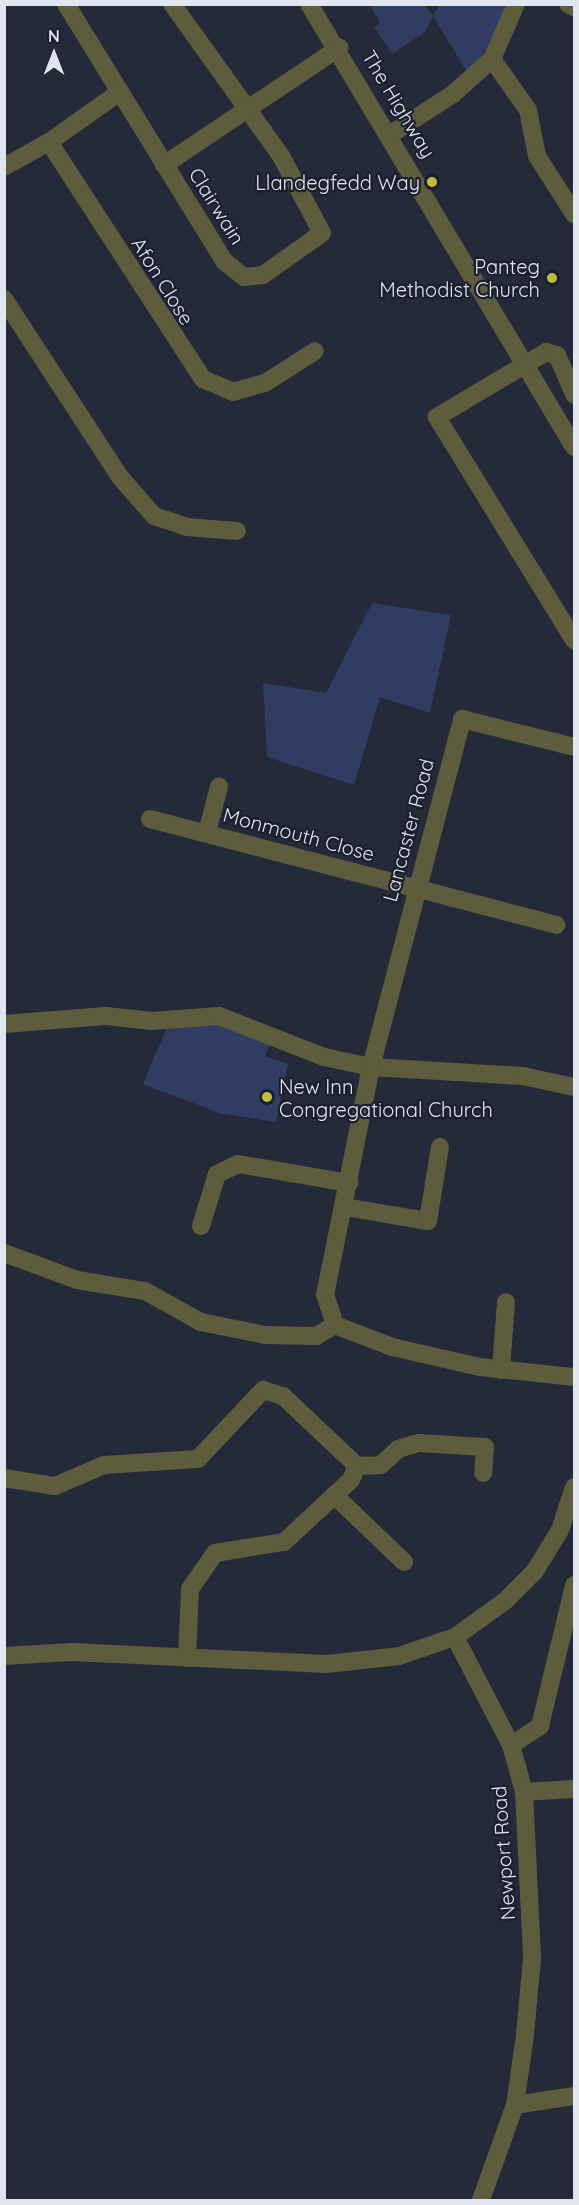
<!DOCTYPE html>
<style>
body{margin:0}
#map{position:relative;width:579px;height:2205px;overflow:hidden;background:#242a39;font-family:Quicksand,sans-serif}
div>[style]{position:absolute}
.green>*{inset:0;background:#303c61}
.minor>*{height:18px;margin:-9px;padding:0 9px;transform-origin:9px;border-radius:9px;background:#5d5c3d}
.dots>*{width:16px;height:16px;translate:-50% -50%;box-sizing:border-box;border:3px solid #1b202e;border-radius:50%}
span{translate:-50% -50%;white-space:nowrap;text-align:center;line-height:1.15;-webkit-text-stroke:4.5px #1b202e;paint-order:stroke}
.street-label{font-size:20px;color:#e1e5ef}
.poi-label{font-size:20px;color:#e1e5ef}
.right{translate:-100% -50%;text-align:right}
.left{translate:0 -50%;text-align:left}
.frame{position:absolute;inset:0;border:6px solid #e1e5ef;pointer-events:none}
.north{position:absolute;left:24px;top:24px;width:60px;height:60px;-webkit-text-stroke:4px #1b202e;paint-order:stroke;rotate:0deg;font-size:16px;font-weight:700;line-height:24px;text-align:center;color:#e1e5ef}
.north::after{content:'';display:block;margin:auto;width:21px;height:27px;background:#e1e5ef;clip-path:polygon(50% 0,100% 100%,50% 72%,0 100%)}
</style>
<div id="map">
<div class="green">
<i style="clip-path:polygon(370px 5px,424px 5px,433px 15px,440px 5px,506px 5px,496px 39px,467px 72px,433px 16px,425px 32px,392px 54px,374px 27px,380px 23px)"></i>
<i style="clip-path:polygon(372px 603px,451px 615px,430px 713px,380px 697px,354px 785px,267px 757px,263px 683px,326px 693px)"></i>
<i style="clip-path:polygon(219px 1016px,274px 1034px,265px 1056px,288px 1064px,276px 1122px,219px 1113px,143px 1084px,170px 1020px)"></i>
</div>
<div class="minor">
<i style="left:66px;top:4px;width:302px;rotate:58.4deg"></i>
<i style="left:224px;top:261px;width:26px;rotate:39deg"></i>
<i style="left:244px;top:277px;width:19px;rotate:-6deg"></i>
<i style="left:263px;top:275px;width:72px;rotate:-35.4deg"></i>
<i style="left:322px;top:233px;width:87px;rotate:-118deg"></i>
<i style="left:281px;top:156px;width:187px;rotate:-125.6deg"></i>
<i style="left:309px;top:4px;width:516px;rotate:59.11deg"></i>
<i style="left:568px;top:4px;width:7px;rotate:27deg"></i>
<i style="left:492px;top:59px;width:62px;rotate:54.8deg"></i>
<i style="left:528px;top:110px;width:47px;rotate:78.9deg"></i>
<i style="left:537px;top:156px;width:69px;rotate:57.5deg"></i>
<i style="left:391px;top:134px;width:74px;rotate:-32.8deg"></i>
<i style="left:453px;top:94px;width:52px;rotate:-41.9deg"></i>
<i style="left:492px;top:59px;width:60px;rotate:-66.4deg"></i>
<i style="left:49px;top:142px;width:87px;rotate:-35.2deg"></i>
<i style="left:164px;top:165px;width:211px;rotate:-33.8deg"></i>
<i style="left:4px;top:167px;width:51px;rotate:-29.1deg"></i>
<i style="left:49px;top:142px;width:283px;rotate:57deg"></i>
<i style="left:203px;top:379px;width:33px;rotate:23deg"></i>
<i style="left:233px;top:392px;width:33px;rotate:-16deg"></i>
<i style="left:265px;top:383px;width:59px;rotate:-32.6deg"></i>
<i style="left:4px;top:299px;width:212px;rotate:56.9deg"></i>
<i style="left:120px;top:477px;width:52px;rotate:48.9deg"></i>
<i style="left:154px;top:516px;width:35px;rotate:18deg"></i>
<i style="left:187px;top:527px;width:50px;rotate:4.6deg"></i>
<i style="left:574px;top:640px;width:262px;rotate:-121.6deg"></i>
<i style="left:437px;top:417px;width:127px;rotate:-30.8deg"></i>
<i style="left:546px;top:352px;width:11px;rotate:15deg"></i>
<i style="left:557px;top:355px;width:43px;rotate:66.4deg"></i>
<i style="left:150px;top:819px;width:420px;rotate:14.6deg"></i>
<i style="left:207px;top:832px;width:47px;rotate:-75.1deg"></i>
<i style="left:4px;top:1024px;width:102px;rotate:-4.5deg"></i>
<i style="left:106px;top:1016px;width:46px;rotate:6.2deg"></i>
<i style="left:152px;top:1021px;width:67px;rotate:-4.3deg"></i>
<i style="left:219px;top:1016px;width:113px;rotate:21.3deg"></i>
<i style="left:324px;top:1057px;width:48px;rotate:12deg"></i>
<i style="left:371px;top:1067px;width:152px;rotate:3.4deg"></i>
<i style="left:523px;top:1076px;width:52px;rotate:12.2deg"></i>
<i style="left:345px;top:1207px;width:84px;rotate:9.6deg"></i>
<i style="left:428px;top:1221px;width:75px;rotate:-80.8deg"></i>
<i style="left:201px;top:1226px;width:54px;rotate:-72.9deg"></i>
<i style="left:217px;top:1174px;width:23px;rotate:-25deg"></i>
<i style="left:238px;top:1164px;width:113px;rotate:9.7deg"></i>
<i style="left:4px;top:1253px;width:78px;rotate:20.3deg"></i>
<i style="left:77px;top:1280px;width:69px;rotate:9.2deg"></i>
<i style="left:145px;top:1291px;width:64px;rotate:29deg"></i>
<i style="left:201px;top:1322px;width:65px;rotate:11.5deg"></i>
<i style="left:265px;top:1335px;width:51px;rotate:1.1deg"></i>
<i style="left:316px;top:1336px;width:22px;rotate:-30deg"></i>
<i style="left:335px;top:1325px;width:61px;rotate:21.1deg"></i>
<i style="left:392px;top:1347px;width:90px;rotate:12.8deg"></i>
<i style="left:480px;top:1367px;width:95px;rotate:6.1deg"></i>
<i style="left:335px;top:1325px;width:32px;rotate:-108deg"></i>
<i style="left:325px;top:1295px;width:233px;rotate:-78.6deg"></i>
<i style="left:371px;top:1067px;width:360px;rotate:-75.3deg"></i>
<i style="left:462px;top:719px;width:115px;rotate:14deg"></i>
<i style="left:501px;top:1370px;width:68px;rotate:-85.8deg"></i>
<i style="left:357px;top:1466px;width:24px;rotate:-2deg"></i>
<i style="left:381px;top:1465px;width:23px;rotate:-43deg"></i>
<i style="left:398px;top:1449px;width:22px;rotate:-16deg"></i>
<i style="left:419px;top:1443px;width:66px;rotate:3.5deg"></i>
<i style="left:485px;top:1447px;width:26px;rotate:94deg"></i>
<i style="left:4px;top:1478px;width:52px;rotate:8.9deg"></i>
<i style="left:55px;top:1486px;width:53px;rotate:-23.2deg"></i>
<i style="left:104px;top:1465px;width:94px;rotate:-3.7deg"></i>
<i style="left:198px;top:1459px;width:95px;rotate:-46.7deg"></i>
<i style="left:263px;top:1390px;width:21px;rotate:17deg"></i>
<i style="left:283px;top:1396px;width:102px;rotate:43.4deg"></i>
<i style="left:334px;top:1495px;width:97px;rotate:43.7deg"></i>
<i style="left:455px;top:1637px;width:122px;rotate:62.6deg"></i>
<i style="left:511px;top:1745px;width:49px;rotate:74.5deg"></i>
<i style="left:524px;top:1792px;width:166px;rotate:87.2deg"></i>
<i style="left:532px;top:1958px;width:77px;rotate:95.2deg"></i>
<i style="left:525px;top:2035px;width:71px;rotate:98.1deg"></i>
<i style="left:515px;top:2105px;width:101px;rotate:109.7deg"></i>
<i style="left:4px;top:1656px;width:68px;rotate:-3.4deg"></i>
<i style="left:72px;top:1652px;width:255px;rotate:2.7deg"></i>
<i style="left:327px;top:1664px;width:72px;rotate:-6.3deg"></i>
<i style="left:399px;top:1656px;width:59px;rotate:-18.7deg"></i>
<i style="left:455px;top:1637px;width:62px;rotate:-35.8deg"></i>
<i style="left:505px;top:1601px;width:42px;rotate:-45deg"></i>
<i style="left:535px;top:1571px;width:48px;rotate:-58.6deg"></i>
<i style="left:560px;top:1530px;width:45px;rotate:-72deg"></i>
<i style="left:187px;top:1658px;width:69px;rotate:-87.5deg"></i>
<i style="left:190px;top:1589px;width:44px;rotate:-55.2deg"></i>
<i style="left:215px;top:1553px;width:70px;rotate:-9.1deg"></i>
<i style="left:284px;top:1542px;width:91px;rotate:-42.8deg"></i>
<i style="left:351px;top:1480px;width:15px;rotate:-67deg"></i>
<i style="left:511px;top:1745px;width:35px;rotate:-33deg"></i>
<i style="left:540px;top:1726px;width:145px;rotate:-76.4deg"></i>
<i style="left:524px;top:1792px;width:50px;rotate:-3.4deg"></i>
<i style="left:515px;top:2105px;width:60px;rotate:-8.7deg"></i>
</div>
<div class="dots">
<i style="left:432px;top:182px;background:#c2bd3f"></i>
<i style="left:552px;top:278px;background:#c2bd3f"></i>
<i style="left:267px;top:1097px;background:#c2bd3f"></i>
</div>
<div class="street-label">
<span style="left:399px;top:104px;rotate:59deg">The Highway</span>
<span style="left:217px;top:206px;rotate:58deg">Clairwain</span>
<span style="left:163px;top:281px;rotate:58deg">Afon Close</span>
<span style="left:408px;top:830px;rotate:-75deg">Lancaster Road</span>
<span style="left:299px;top:834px;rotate:15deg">Monmouth Close</span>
<span style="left:503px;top:1853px;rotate:-94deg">Newport Road</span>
</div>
<div class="poi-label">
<span class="right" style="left:420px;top:182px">Llandegfedd Way</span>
<span class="right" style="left:540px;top:278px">Panteg<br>Methodist Church</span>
<span class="left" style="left:279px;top:1098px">New Inn<br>Congregational Church</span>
</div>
<div class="frame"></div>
<div class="north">N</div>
</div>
